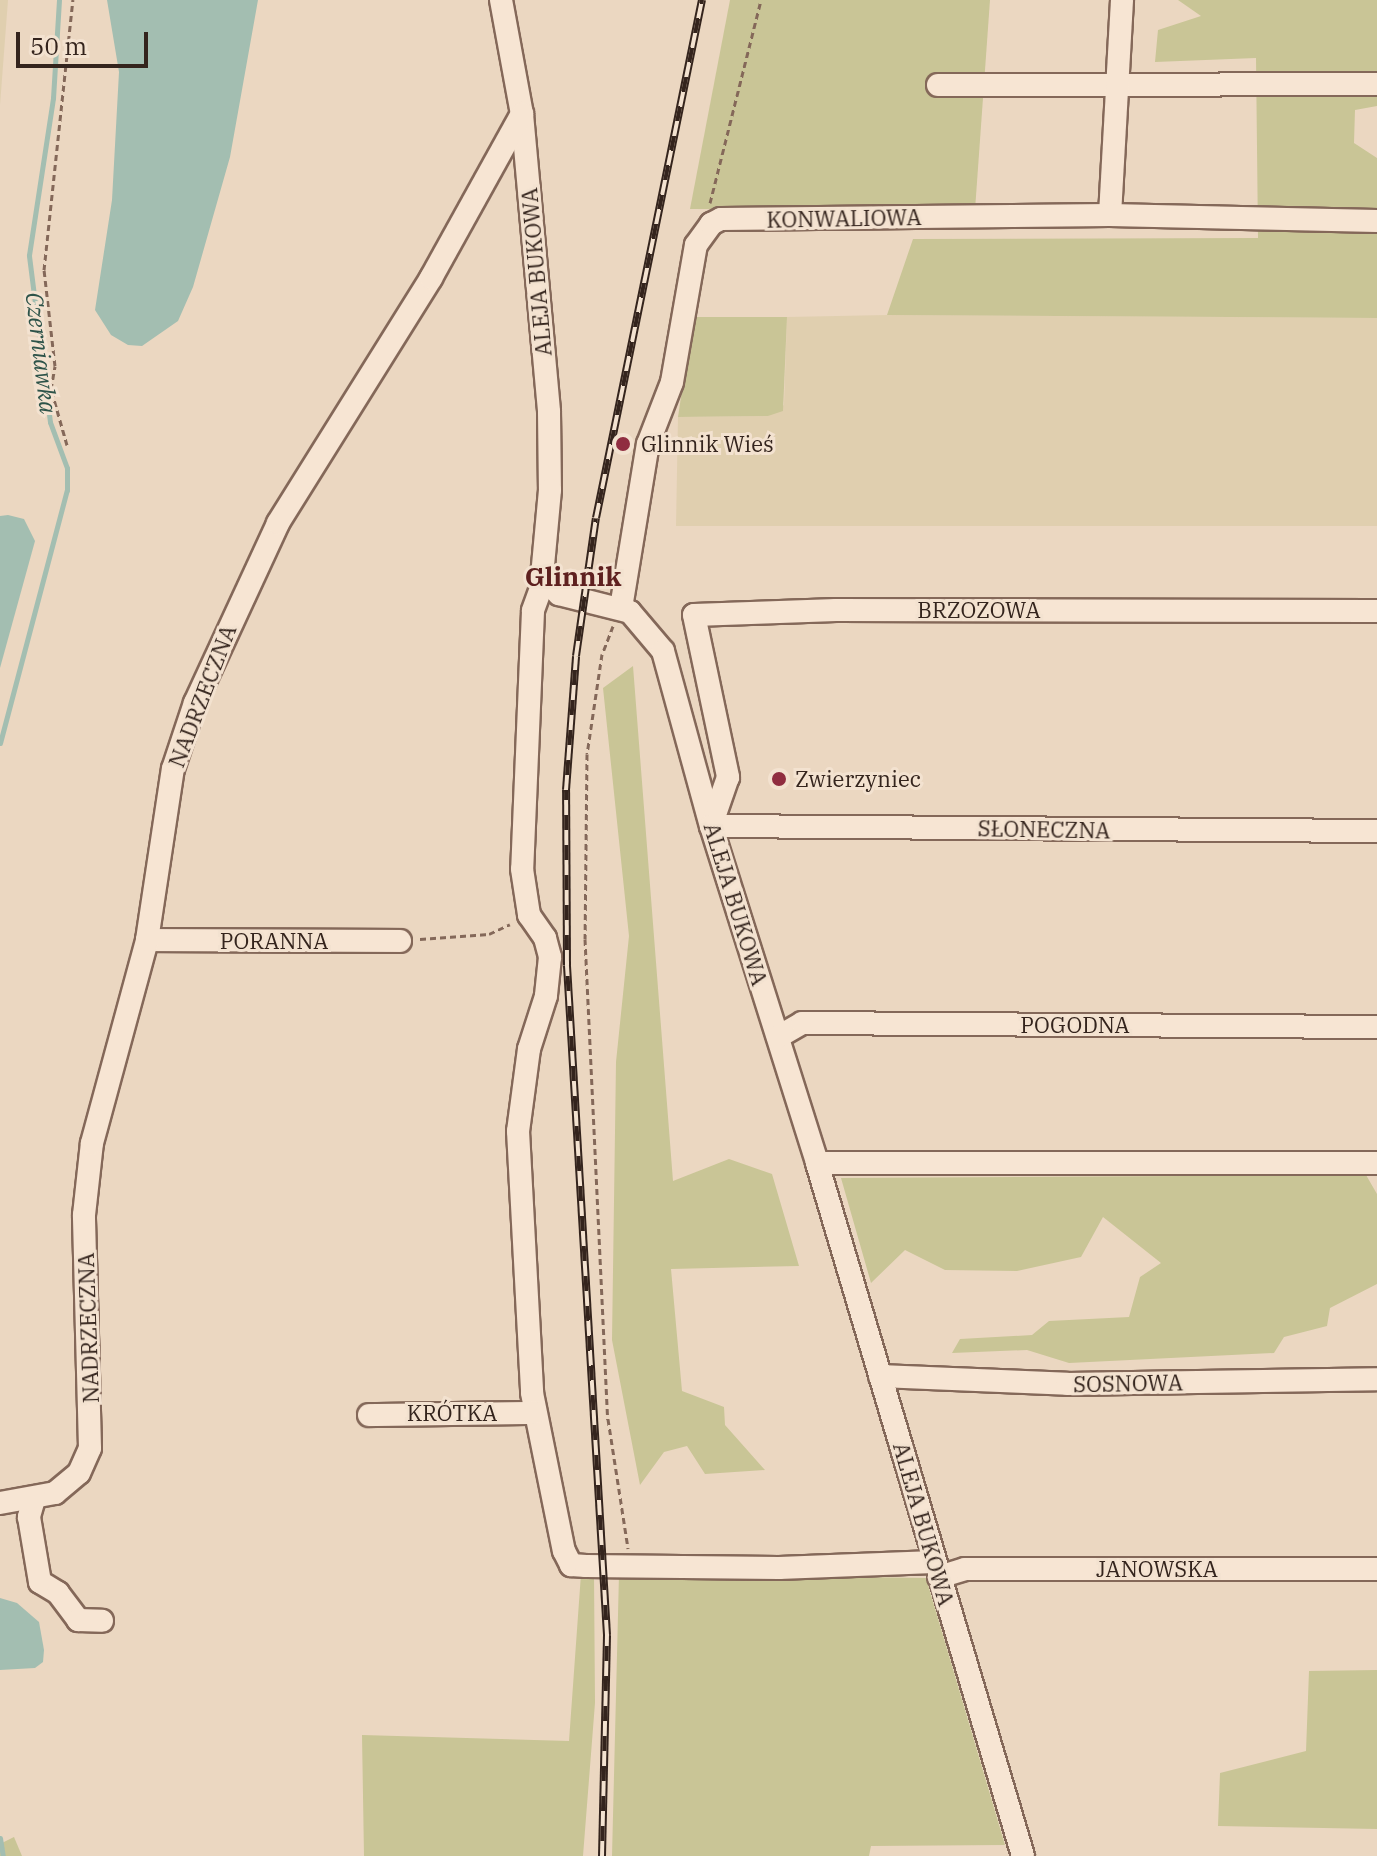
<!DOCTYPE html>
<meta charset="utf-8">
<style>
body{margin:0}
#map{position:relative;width:1377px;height:1856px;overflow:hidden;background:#ebd7c1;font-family:"IBM Plex Serif",serif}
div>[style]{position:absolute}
.farmland>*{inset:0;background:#e0cfaf}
.green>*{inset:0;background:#c9c596}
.water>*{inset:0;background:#a3beb1}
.stream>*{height:5px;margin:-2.5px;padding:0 2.5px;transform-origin:2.5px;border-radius:2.5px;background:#a3beb1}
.path>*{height:3px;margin-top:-1.5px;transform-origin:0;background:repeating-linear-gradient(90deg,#846859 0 6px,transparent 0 10px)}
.roads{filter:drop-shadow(2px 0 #846859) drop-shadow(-2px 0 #846859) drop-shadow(0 2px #846859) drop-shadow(0 -2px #846859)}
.minor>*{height:22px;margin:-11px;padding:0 11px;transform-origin:11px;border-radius:11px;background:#f7e5d3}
.rail>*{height:8px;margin-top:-4px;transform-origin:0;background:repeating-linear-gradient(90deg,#f3e2d0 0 15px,#34241d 0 30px);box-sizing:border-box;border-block:2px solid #34241d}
.dots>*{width:22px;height:22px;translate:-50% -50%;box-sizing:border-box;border:4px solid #f3e2d0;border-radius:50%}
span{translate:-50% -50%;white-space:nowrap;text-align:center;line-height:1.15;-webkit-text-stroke:6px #f3e2d0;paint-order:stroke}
.street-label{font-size:22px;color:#34241d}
.poi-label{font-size:22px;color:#34241d}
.left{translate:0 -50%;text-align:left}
.water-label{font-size:24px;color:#2d5349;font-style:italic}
.quarter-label{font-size:26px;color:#5e201f;font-weight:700}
.scale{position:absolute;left:16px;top:32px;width:132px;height:36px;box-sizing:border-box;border:4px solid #34241d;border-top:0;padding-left:10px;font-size:24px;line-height:28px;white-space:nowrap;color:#34241d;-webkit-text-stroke:6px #f3e2d0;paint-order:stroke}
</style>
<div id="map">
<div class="farmland">
<i style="clip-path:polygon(0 0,8px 0,0 105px)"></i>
<i style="clip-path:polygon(887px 315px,1377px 318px,1377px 526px,676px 526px,678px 417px,768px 416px,784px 405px,787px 317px)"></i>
</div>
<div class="green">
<i style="clip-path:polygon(730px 0,990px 0,975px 210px,690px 209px)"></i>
<i style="clip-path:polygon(1178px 0,1377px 0,1377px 106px,1355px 110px,1354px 143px,1377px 158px,1377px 318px,887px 315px,913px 239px,1258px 238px,1256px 58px,1155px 62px,1158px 30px,1201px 16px)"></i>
<i style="clip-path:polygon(693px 317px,787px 317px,783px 411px,768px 416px,678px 417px)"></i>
<i style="clip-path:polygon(633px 666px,673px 1181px,729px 1159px,772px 1174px,799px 1266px,671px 1269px,682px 1391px,724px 1407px,725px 1425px,765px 1470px,705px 1474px,687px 1446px,664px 1452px,640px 1485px,612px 1340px,616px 1062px,629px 936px,603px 688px)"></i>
<i style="clip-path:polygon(1366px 1175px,1377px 1194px,1377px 1284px,1330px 1308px,1327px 1326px,1284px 1337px,1274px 1353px,1069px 1363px,1027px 1350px,952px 1353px,960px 1339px,1032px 1335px,1049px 1321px,1129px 1317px,1140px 1277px,1161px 1263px,1103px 1217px,1081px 1257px,1017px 1271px,945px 1270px,905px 1250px,871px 1283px,841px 1178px)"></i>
<i style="clip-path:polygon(581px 1574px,594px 1575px,595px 1703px,583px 1856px,364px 1856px,362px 1735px,569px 1741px)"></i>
<i style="clip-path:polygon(619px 1574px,926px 1578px,1005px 1845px,871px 1846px,869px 1856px,612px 1856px)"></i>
<i style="clip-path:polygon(1377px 1670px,1377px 1829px,1218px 1826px,1220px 1773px,1306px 1751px,1309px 1671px)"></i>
<i style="clip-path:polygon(14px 1837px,22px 1856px,0 1856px,0 1844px)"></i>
</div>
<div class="water">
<i style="clip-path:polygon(107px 0,258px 0,230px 157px,193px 287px,178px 321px,142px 346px,128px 345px,111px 335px,95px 310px,112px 200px,119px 72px)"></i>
<i style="clip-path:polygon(8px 515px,24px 519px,35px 541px,0 668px,0 516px)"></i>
<i style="clip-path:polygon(0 1598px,17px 1603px,39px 1622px,44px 1650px,43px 1662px,35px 1668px,0 1670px)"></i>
</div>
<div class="stream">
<i style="left:0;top:743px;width:262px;rotate:-75.2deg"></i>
<i style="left:67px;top:490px;width:22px;rotate:-90deg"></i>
<i style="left:67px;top:468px;width:49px;rotate:-110.3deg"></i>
<i style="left:50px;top:422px;width:168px;rotate:-97.2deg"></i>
<i style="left:29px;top:255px;width:159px;rotate:-81.3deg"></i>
<i style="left:53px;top:98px;width:98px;rotate:-86.5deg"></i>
<i style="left:0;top:1838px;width:18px;rotate:81deg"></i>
</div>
<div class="path">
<i style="left:710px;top:203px;width:209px;rotate:-75.9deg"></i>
<i style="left:67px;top:445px;width:58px;rotate:-105.9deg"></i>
<i style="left:51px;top:389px;width:23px;rotate:-80deg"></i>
<i style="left:55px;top:366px;width:97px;rotate:-96.5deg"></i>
<i style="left:44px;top:270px;width:272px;rotate:-83.9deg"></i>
<i style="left:613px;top:626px;width:30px;rotate:111deg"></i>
<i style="left:602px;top:654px;width:101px;rotate:98.5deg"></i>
<i style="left:587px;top:754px;width:185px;rotate:90.6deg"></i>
<i style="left:585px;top:939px;width:481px;rotate:87.3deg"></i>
<i style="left:608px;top:1419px;width:131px;rotate:81.2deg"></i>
<i style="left:420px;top:939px;width:69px;rotate:-4.1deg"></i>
<i style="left:489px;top:934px;width:23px;rotate:-25deg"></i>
</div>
<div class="roads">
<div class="minor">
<i style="left:501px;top:0;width:116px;rotate:79.6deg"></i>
<i style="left:522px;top:114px;width:299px;rotate:84.8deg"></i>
<i style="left:549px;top:412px;width:78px;rotate:89.3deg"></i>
<i style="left:550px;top:490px;width:86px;rotate:95.3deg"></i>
<i style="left:542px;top:576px;width:25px;rotate:47deg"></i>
<i style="left:559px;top:594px;width:73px;rotate:14.2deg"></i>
<i style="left:630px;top:612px;width:51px;rotate:49.8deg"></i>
<i style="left:663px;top:651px;width:181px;rotate:74.7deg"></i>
<i style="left:711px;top:826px;width:353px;rotate:72.5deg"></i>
<i style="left:817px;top:1163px;width:723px;rotate:73.44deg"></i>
<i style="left:938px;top:85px;width:439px;rotate:-0.1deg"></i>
<i style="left:1110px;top:215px;width:215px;rotate:-86.8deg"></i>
<i style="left:544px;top:580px;width:33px;rotate:110deg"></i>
<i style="left:533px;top:611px;width:258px;rotate:92.4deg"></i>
<i style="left:522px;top:869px;width:47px;rotate:81.3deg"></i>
<i style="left:529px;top:915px;width:28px;rotate:55deg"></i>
<i style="left:545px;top:938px;width:20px;rotate:75deg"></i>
<i style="left:550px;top:957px;width:39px;rotate:96deg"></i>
<i style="left:546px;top:996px;width:56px;rotate:107.8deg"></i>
<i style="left:529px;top:1049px;width:83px;rotate:97.6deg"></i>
<i style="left:518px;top:1131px;width:262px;rotate:86.9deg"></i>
<i style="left:532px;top:1393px;width:161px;rotate:78.6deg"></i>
<i style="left:564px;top:1551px;width:16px;rotate:63deg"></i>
<i style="left:571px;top:1565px;width:15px;rotate:4deg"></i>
<i style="left:586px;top:1566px;width:193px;rotate:0.6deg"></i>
<i style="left:779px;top:1568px;width:155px;rotate:-2.2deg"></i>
<i style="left:621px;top:608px;width:166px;rotate:-80.7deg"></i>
<i style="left:648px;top:444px;width:66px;rotate:-68.8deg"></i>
<i style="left:672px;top:382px;width:139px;rotate:-80.1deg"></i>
<i style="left:696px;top:245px;width:26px;rotate:-54deg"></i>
<i style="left:711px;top:224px;width:11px;rotate:-27deg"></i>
<i style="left:721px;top:219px;width:389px;rotate:-0.6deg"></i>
<i style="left:1110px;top:215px;width:267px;rotate:1.3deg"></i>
<i style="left:1377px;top:611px;width:541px;rotate:-179.89deg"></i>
<i style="left:836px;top:610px;width:142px;rotate:178deg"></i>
<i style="left:694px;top:615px;width:166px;rotate:78.1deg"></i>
<i style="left:728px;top:777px;width:52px;rotate:109.1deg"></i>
<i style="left:711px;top:826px;width:666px;rotate:0.43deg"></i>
<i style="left:147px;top:940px;width:253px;rotate:0.2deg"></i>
<i style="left:778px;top:1037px;width:28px;rotate:-30deg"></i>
<i style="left:802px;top:1023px;width:575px;rotate:0.4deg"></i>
<i style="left:817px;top:1163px;width:560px"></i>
<i style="left:880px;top:1376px;width:187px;rotate:2.4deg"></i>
<i style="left:1067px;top:1384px;width:310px;rotate:-0.9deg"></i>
<i style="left:369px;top:1415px;width:166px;rotate:-0.7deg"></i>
<i style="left:34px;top:1499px;width:19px;rotate:106deg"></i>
<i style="left:29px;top:1517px;width:66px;rotate:80.4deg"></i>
<i style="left:40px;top:1582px;width:21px;rotate:31deg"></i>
<i style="left:58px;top:1593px;width:34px;rotate:53deg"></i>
<i style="left:78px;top:1620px;width:24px;rotate:2deg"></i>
<i style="left:0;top:1503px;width:56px;rotate:-10.3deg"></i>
<i style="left:55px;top:1493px;width:31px;rotate:-40deg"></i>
<i style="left:79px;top:1473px;width:27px;rotate:-66deg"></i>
<i style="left:90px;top:1448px;width:233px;rotate:-91.5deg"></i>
<i style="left:84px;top:1215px;width:72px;rotate:-83.7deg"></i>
<i style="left:92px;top:1143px;width:210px;rotate:-74.8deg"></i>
<i style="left:147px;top:940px;width:173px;rotate:-81.4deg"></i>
<i style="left:173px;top:769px;width:70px;rotate:-71.6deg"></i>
<i style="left:195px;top:703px;width:198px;rotate:-65.2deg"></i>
<i style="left:278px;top:523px;width:289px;rotate:-58deg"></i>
<i style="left:431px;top:278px;width:188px;rotate:-61deg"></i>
<i style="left:939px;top:1577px;width:27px;rotate:-17deg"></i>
<i style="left:965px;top:1569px;width:412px"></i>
</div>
</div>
<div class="rail">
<i style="left:602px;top:1856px;width:221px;rotate:-88.7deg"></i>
<i style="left:607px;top:1635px;width:671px;rotate:-93.42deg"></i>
<i style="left:567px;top:965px;width:175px;rotate:-90.3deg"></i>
<i style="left:566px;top:790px;width:134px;rotate:-85.7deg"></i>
<i style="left:576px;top:656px;width:139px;rotate:-81.8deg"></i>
<i style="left:596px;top:518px;width:529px;rotate:-78.44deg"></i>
</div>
<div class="dots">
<i style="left:623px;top:444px;background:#902d40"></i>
<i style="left:779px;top:779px;background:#902d40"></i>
</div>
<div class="street-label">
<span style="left:844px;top:218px;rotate:-1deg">KONWALIOWA</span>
<span style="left:536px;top:272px;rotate:-95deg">ALEJA BUKOWA</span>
<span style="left:979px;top:610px">BRZOZOWA</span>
<span style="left:202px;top:696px;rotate:-69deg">NADRZECZNA</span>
<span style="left:1044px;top:829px;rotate:1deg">SŁONECZNA</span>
<span style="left:736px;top:904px;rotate:73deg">ALEJA BUKOWA</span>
<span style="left:274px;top:941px">PORANNA</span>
<span style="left:1075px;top:1025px">POGODNA</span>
<span style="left:88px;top:1328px;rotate:-92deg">NADRZECZNA</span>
<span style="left:1128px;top:1383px;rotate:-1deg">SOSNOWA</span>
<span style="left:452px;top:1413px">KRÓTKA</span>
<span style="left:924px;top:1524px;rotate:74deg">ALEJA BUKOWA</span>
<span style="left:1157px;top:1569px">JANOWSKA</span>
</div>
<div class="poi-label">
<span class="left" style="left:641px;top:444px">Glinnik Wieś</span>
<span class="left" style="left:795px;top:779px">Zwierzyniec</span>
</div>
<div class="water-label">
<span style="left:41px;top:353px;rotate:83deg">Czerniawka</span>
</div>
<div class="quarter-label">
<span style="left:573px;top:577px">Glinnik</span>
</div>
<div class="scale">50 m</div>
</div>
